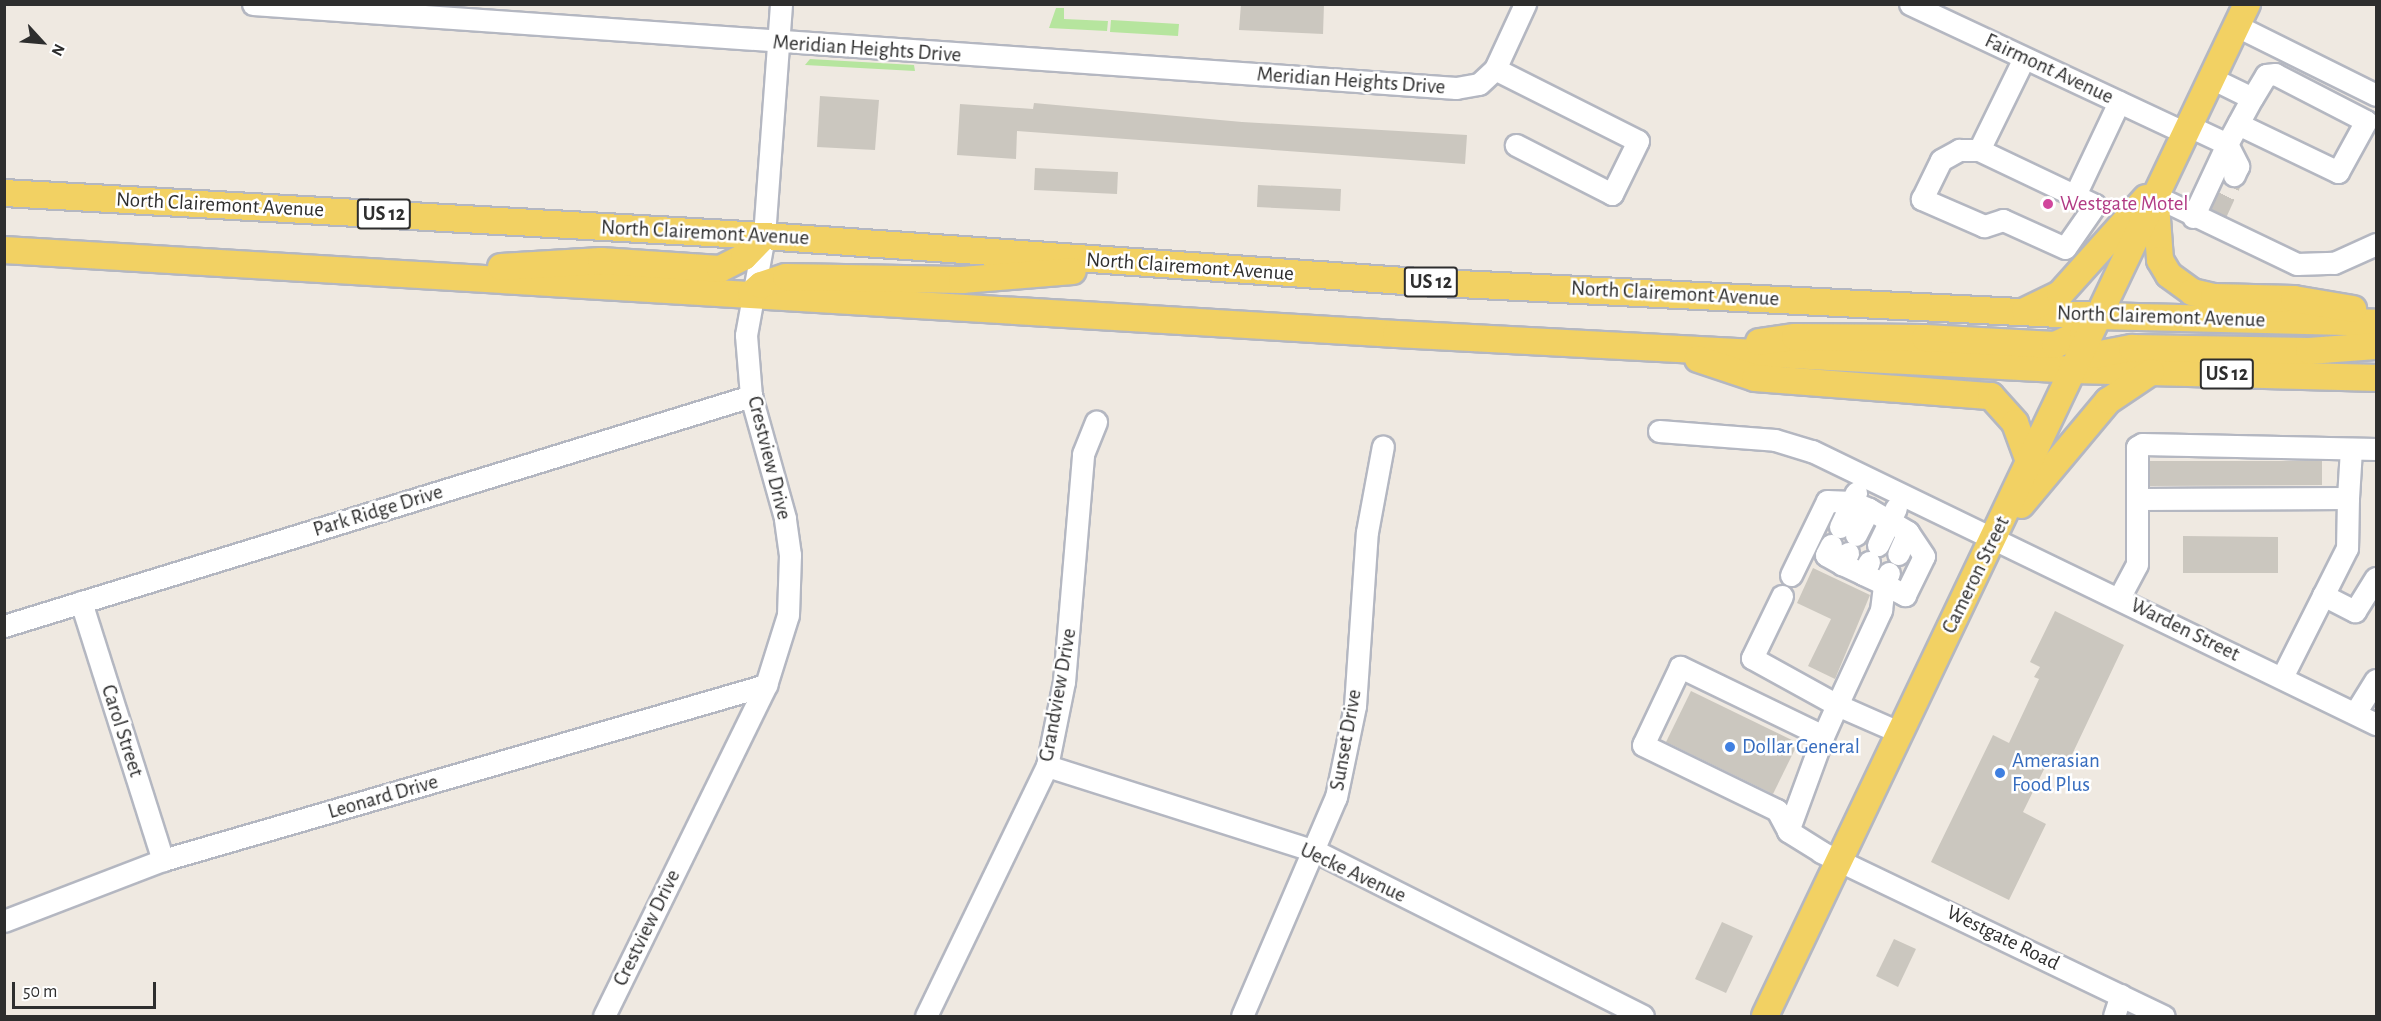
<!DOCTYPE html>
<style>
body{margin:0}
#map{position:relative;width:2381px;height:1021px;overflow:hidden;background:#efe9e1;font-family:"Alegreya Sans",sans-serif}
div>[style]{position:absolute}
.green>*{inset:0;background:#b6e59e}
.building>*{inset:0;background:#cbc7bf}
.minor-tunnel>*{height:21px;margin-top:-10.5px;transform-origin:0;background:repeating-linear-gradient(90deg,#c8c4bd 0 21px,transparent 0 31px)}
.roads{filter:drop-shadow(2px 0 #b4b7c1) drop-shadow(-2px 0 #b4b7c1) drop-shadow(0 2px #b4b7c1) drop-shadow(0 -2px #b4b7c1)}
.minor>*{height:21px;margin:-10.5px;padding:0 10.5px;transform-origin:10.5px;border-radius:10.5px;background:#fff}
.major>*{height:26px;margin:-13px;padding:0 13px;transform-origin:13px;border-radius:13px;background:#f2d163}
.dots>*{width:16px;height:16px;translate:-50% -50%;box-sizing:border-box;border:3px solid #fff;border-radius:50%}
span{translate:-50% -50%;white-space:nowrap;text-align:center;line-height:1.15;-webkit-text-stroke:5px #fff;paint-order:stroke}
.shield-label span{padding:2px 4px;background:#fff;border:2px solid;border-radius:4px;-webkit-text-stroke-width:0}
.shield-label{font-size:20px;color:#2e2e2e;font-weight:700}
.street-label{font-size:21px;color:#2e2e2e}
.hotel-label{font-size:21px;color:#b23c85}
.left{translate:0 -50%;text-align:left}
.shop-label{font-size:21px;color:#366cbe}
.frame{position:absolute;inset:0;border:6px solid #2e2e2e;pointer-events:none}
.north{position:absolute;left:12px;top:12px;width:60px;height:60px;-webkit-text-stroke:4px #fff;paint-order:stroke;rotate:116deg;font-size:16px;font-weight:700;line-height:24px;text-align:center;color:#2e2e2e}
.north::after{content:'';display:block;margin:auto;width:21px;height:27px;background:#2e2e2e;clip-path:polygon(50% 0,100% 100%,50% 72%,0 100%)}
.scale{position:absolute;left:12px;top:982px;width:144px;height:27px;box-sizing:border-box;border:3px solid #2e2e2e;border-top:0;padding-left:8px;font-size:18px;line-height:21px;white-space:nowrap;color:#2e2e2e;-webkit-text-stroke:4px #fff;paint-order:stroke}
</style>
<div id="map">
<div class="green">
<i style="clip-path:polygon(1056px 8px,1064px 8px,1064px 19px,1108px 21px,1107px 31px,1049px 28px)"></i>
<i style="clip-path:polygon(1111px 20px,1179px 24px,1178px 36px,1110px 32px)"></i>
<i style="clip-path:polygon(810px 59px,914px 65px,915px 71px,805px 65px)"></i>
</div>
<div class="building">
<i style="clip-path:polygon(1241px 4px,1324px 4px,1323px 34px,1239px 30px)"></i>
<i style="clip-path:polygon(820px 96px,879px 100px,875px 150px,817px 147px)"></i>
<i style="clip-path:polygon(1034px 103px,1242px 122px,1467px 135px,1465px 164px,1017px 131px,1016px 159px,957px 155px,960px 104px,1033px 109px)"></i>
<i style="clip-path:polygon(1035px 168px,1118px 172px,1117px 194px,1034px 190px)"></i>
<i style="clip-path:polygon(1258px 185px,1341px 189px,1340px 211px,1257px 207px)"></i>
<i style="clip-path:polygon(2150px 461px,2322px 461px,2322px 485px,2150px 486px)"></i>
<i style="clip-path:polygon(2183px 536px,2278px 537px,2278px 573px,2183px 573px)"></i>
<i style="clip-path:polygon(1813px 568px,1870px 595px,1835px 679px,1808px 666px,1831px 619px,1797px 603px)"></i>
<i style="clip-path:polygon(2055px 611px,2124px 645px,2069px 761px,2052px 753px,2023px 812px,2046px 824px,2009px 900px,1931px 862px,1993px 735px,2009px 743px,2039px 679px,2034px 677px,2040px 667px,2030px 662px)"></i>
<i style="clip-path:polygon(1691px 691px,1798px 743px,1773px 794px,1666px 742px)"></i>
<i style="clip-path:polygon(1722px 922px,1753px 936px,1726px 993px,1695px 979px)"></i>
<i style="clip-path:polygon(1894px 939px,1916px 949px,1898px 987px,1876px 976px)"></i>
</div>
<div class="minor-tunnel">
<i style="left:2216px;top:214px;width:43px;rotate:-65.2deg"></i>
</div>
<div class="roads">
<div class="minor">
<i style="left:253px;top:4px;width:1206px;rotate:3.99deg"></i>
<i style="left:1456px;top:88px;width:23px;rotate:-10deg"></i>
<i style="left:1479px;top:84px;width:22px;rotate:-43deg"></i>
<i style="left:1495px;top:69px;width:72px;rotate:-65.2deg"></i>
<i style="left:1910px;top:4px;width:306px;rotate:25.1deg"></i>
<i style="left:2237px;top:26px;width:155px;rotate:26.4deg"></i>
<i style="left:1495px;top:69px;width:160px;rotate:26.7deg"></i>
<i style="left:1638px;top:141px;width:59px;rotate:116.1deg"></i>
<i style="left:1612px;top:194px;width:108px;rotate:-153deg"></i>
<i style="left:2238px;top:124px;width:111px;rotate:25.6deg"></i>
<i style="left:2338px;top:172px;width:58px;rotate:-61.2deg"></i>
<i style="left:2366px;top:121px;width:102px;rotate:-152.7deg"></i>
<i style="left:2275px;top:74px;width:9px;rotate:174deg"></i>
<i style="left:2266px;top:75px;width:27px;rotate:121deg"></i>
<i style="left:2191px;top:127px;width:40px;rotate:25deg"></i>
<i style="left:2227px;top:144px;width:52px;rotate:-61.5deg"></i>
<i style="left:2252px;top:98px;width:43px;rotate:-154deg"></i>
<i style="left:2227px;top:144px;width:25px;rotate:63deg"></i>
<i style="left:2238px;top:166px;width:10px;rotate:114deg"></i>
<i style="left:1959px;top:150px;width:20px"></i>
<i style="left:1979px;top:150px;width:128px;rotate:25.4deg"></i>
<i style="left:2095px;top:205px;width:52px;rotate:124.9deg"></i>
<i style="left:2065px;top:248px;width:68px;rotate:-155.7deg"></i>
<i style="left:2003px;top:220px;width:20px;rotate:162deg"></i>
<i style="left:1984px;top:226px;width:68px;rotate:-156.5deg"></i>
<i style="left:1922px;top:199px;width:43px;rotate:-64deg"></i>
<i style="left:1941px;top:160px;width:21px;rotate:-29deg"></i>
<i style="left:1979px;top:150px;width:102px;rotate:-63.9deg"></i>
<i style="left:2075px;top:195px;width:103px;rotate:-64.7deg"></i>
<i style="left:2157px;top:197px;width:155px;rotate:25.6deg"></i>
<i style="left:2297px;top:264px;width:37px;rotate:-2deg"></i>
<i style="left:2334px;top:263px;width:46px;rotate:-24.3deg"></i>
<i style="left:2193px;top:217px;width:81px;rotate:-65deg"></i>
<i style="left:1659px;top:431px;width:116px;rotate:4.4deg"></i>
<i style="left:1775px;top:440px;width:39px;rotate:17deg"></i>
<i style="left:1812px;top:451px;width:627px;rotate:25.83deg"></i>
<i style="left:2348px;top:498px;width:49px;rotate:-86.5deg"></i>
<i style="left:2137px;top:499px;width:211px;rotate:-0.3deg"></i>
<i style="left:2348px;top:498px;width:50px;rotate:91.1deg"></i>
<i style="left:2347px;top:548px;width:144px;rotate:116.7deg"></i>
<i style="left:1869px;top:509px;width:45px;rotate:30.5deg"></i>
<i style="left:1908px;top:532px;width:24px;rotate:114deg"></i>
<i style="left:1840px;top:527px;width:38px;rotate:-65deg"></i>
<i style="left:1831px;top:545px;width:11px;rotate:117deg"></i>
<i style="left:1826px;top:555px;width:18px;rotate:29deg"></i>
<i style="left:1878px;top:545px;width:41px;rotate:-64.1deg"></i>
<i style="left:1848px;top:553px;width:13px;rotate:119deg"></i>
<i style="left:1842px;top:564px;width:23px;rotate:25deg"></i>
<i style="left:1869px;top:562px;width:13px;rotate:117deg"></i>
<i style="left:1863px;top:574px;width:23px;rotate:25deg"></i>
<i style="left:1884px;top:584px;width:12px;rotate:-66deg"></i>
<i style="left:1791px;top:575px;width:82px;rotate:-64.1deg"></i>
<i style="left:1827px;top:501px;width:25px;rotate:2deg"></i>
<i style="left:1852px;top:502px;width:18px;rotate:22deg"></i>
<i style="left:1869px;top:509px;width:29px;rotate:117deg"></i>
<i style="left:2323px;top:595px;width:36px;rotate:27deg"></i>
<i style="left:2355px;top:611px;width:39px;rotate:-58deg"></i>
<i style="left:1782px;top:596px;width:69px;rotate:115.8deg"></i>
<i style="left:1752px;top:658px;width:97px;rotate:28.9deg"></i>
<i style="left:1837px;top:705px;width:34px;rotate:114deg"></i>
<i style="left:2119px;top:598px;width:38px;rotate:-62deg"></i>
<i style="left:2137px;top:564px;width:117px;rotate:-90deg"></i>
<i style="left:2137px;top:447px;width:6px;rotate:-31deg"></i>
<i style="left:2142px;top:444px;width:234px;rotate:1.2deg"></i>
<i style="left:81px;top:602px;width:271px;rotate:72.4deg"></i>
<i style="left:4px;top:626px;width:782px;rotate:-17.11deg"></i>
<i style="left:2355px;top:713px;width:39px;rotate:-58deg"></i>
<i style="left:1901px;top:733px;width:70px;rotate:-156.4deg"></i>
<i style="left:1837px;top:705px;width:105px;rotate:-65.1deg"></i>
<i style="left:1881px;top:610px;width:26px;rotate:-83deg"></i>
<i style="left:1884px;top:584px;width:24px;rotate:28deg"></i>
<i style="left:1905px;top:595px;width:43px;rotate:-64deg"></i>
<i style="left:1924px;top:556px;width:29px;rotate:-124deg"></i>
<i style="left:1047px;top:766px;width:281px;rotate:17.6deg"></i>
<i style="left:1315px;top:851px;width:367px;rotate:26.7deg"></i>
<i style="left:1788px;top:831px;width:101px;rotate:-69.8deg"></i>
<i style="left:1823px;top:736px;width:159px;rotate:-154.2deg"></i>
<i style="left:1680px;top:667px;width:86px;rotate:115.4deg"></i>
<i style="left:1643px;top:745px;width:149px;rotate:25.9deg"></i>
<i style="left:1777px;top:810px;width:24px;rotate:62deg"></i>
<i style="left:1788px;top:831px;width:39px;rotate:32deg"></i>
<i style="left:1821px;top:852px;width:380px;rotate:25.6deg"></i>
<i style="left:4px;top:921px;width:170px;rotate:-21deg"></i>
<i style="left:163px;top:860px;width:628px;rotate:-16.18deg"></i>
<i style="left:604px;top:1016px;width:369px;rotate:-63.9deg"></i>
<i style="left:766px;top:685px;width:73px;rotate:-72.6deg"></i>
<i style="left:788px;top:615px;width:60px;rotate:-88.1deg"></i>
<i style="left:790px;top:555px;width:37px;rotate:-98deg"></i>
<i style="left:785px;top:518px;width:127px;rotate:-105.6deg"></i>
<i style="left:751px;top:396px;width:61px;rotate:-94.7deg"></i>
<i style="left:746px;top:335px;width:101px;rotate:-79.7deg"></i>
<i style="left:764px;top:236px;width:233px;rotate:-85.8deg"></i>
<i style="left:926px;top:1016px;width:278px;rotate:-64.2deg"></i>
<i style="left:1047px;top:766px;width:86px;rotate:-78.6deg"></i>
<i style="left:1064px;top:682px;width:229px;rotate:-85.2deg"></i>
<i style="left:1083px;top:454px;width:35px;rotate:-68deg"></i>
<i style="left:1242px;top:1016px;width:238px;rotate:-66.8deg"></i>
<i style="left:1336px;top:797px;width:93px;rotate:-78.2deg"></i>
<i style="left:1355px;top:706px;width:174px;rotate:-86.1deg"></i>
<i style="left:1367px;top:532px;width:87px;rotate:-79.5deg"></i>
<i style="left:2114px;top:1016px;width:22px;rotate:-72deg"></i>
</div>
<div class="major">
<i style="left:4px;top:193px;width:761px;rotate:3.24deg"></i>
<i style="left:764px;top:236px;width:657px;rotate:4.02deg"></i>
<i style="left:1419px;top:282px;width:681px;rotate:2.86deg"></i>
<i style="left:2099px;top:316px;width:277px;rotate:1.4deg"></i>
<i style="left:2156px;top:205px;width:55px;rotate:85.8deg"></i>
<i style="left:2160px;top:260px;width:17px;rotate:59deg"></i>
<i style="left:2169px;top:275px;width:29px;rotate:36deg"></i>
<i style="left:2192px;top:292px;width:23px;rotate:13deg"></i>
<i style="left:2214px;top:297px;width:80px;rotate:1.4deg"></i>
<i style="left:2294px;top:299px;width:60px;rotate:9.6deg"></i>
<i style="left:4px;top:250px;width:1395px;rotate:3.45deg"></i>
<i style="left:1396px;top:334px;width:682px;rotate:3.03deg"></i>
<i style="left:2077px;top:370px;width:299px;rotate:1.5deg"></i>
<i style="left:501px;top:267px;width:100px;rotate:-3.4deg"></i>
<i style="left:601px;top:261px;width:119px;rotate:3.8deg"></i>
<i style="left:720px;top:269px;width:27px;rotate:-27deg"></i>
<i style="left:744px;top:257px;width:29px;rotate:-46deg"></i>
<i style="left:751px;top:294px;width:13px;rotate:-42deg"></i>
<i style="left:761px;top:285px;width:26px;rotate:-18deg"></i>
<i style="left:786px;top:277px;width:176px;rotate:1deg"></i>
<i style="left:962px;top:280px;width:111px;rotate:-4.6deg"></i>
<i style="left:2025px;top:311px;width:39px;rotate:-26deg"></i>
<i style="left:2060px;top:294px;width:129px;rotate:-48.1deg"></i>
<i style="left:1759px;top:342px;width:36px;rotate:-8deg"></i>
<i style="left:1795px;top:337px;width:130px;rotate:0.4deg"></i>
<i style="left:1925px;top:338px;width:130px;rotate:3.1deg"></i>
<i style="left:2055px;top:345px;width:31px;rotate:-25deg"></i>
<i style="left:2083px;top:332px;width:19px;rotate:-47deg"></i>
<i style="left:1698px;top:359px;width:60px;rotate:18.4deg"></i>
<i style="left:1755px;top:378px;width:237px;rotate:4.4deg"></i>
<i style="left:1991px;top:396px;width:36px;rotate:48deg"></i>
<i style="left:2015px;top:423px;width:44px;rotate:69.9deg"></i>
<i style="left:2077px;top:370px;width:23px;rotate:-40deg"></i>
<i style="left:2095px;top:355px;width:38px;rotate:-11deg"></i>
<i style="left:2132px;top:348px;width:177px;rotate:1deg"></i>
<i style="left:2309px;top:351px;width:67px;rotate:-4.3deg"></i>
<i style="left:2021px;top:505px;width:136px;rotate:-50.1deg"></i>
<i style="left:2108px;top:401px;width:52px;rotate:-34deg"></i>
<i style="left:1765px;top:1016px;width:1121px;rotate:-64.53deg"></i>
</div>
</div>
<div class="dots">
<i style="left:2048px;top:204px;background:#d1479c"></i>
<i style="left:1730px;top:747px;background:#3f7fe0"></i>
<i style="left:2000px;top:773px;background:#3f7fe0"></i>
</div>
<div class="shield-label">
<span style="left:384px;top:214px">US 12</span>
<span style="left:1431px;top:282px">US 12</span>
<span style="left:2227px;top:374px">US 12</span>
</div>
<div class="street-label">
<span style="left:867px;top:49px;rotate:4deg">Meridian Heights Drive</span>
<span style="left:2049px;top:69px;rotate:25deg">Fairmont Avenue</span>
<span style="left:1351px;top:81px;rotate:4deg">Meridian Heights Drive</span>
<span style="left:220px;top:205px;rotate:3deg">North Clairemont Avenue</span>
<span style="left:705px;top:233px;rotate:3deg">North Clairemont Avenue</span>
<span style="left:1190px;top:267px;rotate:4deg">North Clairemont Avenue</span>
<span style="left:1675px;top:294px;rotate:3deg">North Clairemont Avenue</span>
<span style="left:2161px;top:317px;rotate:2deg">North Clairemont Avenue</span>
<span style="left:769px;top:458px;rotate:76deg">Crestview Drive</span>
<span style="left:378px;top:511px;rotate:-17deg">Park Ridge Drive</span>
<span style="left:1976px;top:575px;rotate:-64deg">Cameron Street</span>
<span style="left:2185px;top:630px;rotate:26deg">Warden Street</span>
<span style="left:1058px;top:695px;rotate:-80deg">Grandview Drive</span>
<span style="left:122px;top:731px;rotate:72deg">Carol Street</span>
<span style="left:1346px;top:740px;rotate:-80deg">Sunset Drive</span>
<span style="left:383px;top:797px;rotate:-16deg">Leonard Drive</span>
<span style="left:1353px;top:873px;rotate:25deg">Uecke Avenue</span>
<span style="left:647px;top:928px;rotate:-64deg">Crestview Drive</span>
<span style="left:2003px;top:938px;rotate:26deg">Westgate Road</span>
</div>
<div class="hotel-label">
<span class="left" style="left:2060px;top:204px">Westgate Motel</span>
</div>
<div class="shop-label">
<span class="left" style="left:1742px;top:747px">Dollar General</span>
<span class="left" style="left:2012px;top:773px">Amerasian<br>Food Plus</span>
</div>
<div class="frame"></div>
<div class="north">N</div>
<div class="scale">50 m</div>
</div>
